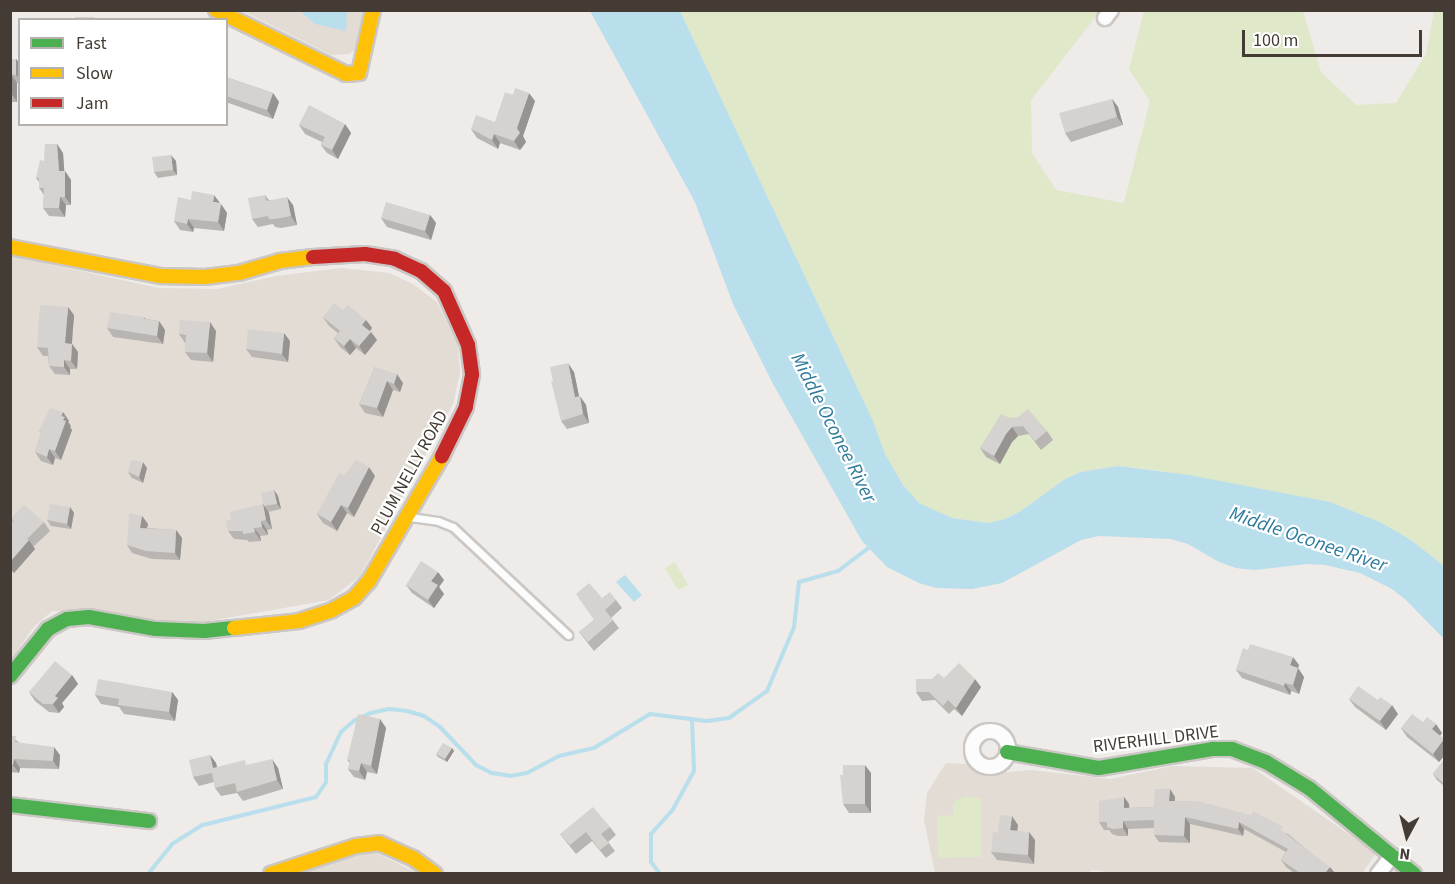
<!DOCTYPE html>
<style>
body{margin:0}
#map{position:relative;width:1455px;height:884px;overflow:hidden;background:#eeebe8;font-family:"Source Sans 3",sans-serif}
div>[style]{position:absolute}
.residential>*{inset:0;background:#e2dcd5}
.green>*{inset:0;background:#dfe8c8}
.water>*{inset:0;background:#b9deec}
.stream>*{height:4px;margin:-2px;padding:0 2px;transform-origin:2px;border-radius:2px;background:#b9deec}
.roads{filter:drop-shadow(2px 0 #cbc7c4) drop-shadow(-2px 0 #cbc7c4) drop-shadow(0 2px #cbc7c4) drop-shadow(0 -2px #cbc7c4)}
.lane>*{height:7px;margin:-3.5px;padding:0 3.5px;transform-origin:3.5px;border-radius:3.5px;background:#fcfcfc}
.street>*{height:14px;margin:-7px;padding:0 7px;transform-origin:7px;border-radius:7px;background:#fcfcfc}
.street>.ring{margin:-7px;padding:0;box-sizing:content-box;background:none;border:14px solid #fcfcfc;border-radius:50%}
.fast>*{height:14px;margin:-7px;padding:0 7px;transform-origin:7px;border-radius:7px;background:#4caf50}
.slow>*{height:14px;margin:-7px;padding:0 7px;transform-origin:7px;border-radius:7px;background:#ffc107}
.jam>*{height:14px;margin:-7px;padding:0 7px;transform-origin:7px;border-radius:7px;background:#c62828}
.wall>*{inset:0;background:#b8b5b2}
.shaded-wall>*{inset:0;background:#969391}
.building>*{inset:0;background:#d6d2cf}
span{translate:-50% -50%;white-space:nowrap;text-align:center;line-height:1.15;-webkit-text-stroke:4.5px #fff;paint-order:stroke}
.street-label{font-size:18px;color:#443c34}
.water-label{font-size:20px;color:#2f7b9c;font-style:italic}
.frame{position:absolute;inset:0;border:12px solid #443c34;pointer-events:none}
.legend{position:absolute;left:18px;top:18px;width:210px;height:108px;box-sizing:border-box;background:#fff;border:2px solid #b4b1ae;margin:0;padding:8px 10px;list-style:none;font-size:18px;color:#443c34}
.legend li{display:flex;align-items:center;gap:12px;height:30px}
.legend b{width:30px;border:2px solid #b4b1ae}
.north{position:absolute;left:1377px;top:806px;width:60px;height:60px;-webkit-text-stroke:4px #fff;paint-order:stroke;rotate:187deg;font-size:16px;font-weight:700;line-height:24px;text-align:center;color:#443c34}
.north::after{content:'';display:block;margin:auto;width:21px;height:27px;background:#443c34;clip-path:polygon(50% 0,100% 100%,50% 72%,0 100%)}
.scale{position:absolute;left:1242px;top:30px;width:180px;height:27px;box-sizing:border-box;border:3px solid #443c34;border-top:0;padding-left:8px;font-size:18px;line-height:21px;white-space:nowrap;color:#443c34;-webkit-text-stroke:4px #fff;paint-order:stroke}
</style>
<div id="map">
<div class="residential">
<i style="clip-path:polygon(243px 11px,371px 11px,356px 49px,349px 54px,331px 55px)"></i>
<i style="clip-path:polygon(11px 256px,159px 288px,217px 289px,276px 276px,341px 268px,389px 273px,413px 284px,437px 302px,458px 345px,460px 373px,453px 404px,360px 576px,329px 600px,198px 623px,52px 611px,33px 628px,11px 660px)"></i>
<i style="clip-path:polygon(946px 763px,967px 764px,995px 773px,1032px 770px,1110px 779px,1172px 766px,1253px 768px,1376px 853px,1362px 874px,1118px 874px,1093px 870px,1084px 874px,935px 873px,924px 820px,927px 793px)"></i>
<i style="clip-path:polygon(376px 853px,417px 873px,301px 874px,355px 854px)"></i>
</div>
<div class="green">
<i style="clip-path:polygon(680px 11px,1100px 11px,1031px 100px,1032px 153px,1056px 190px,1124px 203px,1150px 101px,1129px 69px,1144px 11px,1303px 11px,1321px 72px,1356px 105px,1396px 103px,1426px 54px,1434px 11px,1444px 11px,1444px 566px,1411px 540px,1380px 522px,1330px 502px,1154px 470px,1118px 466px,1081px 472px,1065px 479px,1021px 511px,1005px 519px,988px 523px,952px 518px,919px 503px,903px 485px,885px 454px,873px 421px)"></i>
<i style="clip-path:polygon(675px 562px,688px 585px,678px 590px,665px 568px)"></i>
<i style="clip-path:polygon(965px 796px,981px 799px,982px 857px,938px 858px,937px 816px,953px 815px,953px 803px)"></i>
</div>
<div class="water">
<i style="clip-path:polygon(300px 11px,347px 11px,346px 31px,315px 24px)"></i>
<i style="clip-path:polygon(590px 11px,680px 11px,873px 421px,885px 454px,903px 485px,919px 503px,952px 518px,988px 523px,1005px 519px,1021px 511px,1065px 479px,1081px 472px,1118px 466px,1189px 475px,1330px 502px,1380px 522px,1411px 540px,1444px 566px,1444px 639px,1406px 600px,1392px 589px,1360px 573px,1325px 565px,1307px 564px,1254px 570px,1236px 568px,1219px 562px,1188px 544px,1171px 539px,1099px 536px,1081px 540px,1002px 583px,972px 589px,936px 588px,919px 583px,887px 567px,862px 541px,773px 384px,733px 304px,695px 202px)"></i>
<i style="clip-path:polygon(625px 575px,642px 595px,634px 602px,616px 582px)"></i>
</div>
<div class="stream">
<i style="left:148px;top:874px;width:38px;rotate:-51deg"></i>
<i style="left:172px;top:844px;width:36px;rotate:-32deg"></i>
<i style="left:203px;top:825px;width:116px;rotate:-13.9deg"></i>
<i style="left:316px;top:797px;width:18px;rotate:-56deg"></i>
<i style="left:326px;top:782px;width:18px;rotate:-90deg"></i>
<i style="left:326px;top:764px;width:35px;rotate:-65deg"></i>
<i style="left:341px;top:732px;width:18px;rotate:-41deg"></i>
<i style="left:355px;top:720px;width:17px;rotate:-24deg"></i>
<i style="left:371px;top:713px;width:18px;rotate:-13deg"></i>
<i style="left:389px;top:709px;width:18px;rotate:6deg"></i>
<i style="left:407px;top:711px;width:18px;rotate:16deg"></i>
<i style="left:424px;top:716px;width:18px;rotate:34deg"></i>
<i style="left:439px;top:726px;width:54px;rotate:46.5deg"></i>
<i style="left:476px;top:765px;width:18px;rotate:27deg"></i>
<i style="left:492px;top:773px;width:18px;rotate:9deg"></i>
<i style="left:510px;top:776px;width:17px;rotate:-10deg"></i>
<i style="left:527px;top:773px;width:36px;rotate:-28deg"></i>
<i style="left:559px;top:756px;width:36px;rotate:-13deg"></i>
<i style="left:594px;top:748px;width:66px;rotate:-31.3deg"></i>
<i style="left:650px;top:714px;width:57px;rotate:7deg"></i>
<i style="left:707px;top:721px;width:22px;rotate:-8deg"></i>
<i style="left:729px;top:718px;width:47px;rotate:-35.4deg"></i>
<i style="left:767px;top:691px;width:69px;rotate:-67.1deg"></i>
<i style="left:794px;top:627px;width:45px;rotate:-83.7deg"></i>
<i style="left:799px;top:582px;width:41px;rotate:-15.8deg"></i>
<i style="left:838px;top:571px;width:40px;rotate:-37deg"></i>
<i style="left:660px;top:874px;width:15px;rotate:-127deg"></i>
<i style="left:651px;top:862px;width:28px;rotate:-90deg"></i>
<i style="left:651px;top:834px;width:31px;rotate:-48deg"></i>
<i style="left:672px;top:811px;width:46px;rotate:-61.2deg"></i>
<i style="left:694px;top:771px;width:52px;rotate:-92.2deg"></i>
</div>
<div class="roads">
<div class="lane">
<i style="left:410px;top:517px;width:28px;rotate:8deg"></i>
<i style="left:438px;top:521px;width:16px;rotate:22deg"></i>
<i style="left:453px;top:527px;width:158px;rotate:43.2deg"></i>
</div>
<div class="street">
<i style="left:1105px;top:18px;width:10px;rotate:-53deg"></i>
<i class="ring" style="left:972px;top:731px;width:22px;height:22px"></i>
<i style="left:1378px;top:874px;width:23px;rotate:-52deg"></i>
</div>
<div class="fast">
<i style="left:10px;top:676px;width:60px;rotate:-51deg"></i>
<i style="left:48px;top:629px;width:21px;rotate:-28deg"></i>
<i style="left:67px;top:619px;width:22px;rotate:-5deg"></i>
<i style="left:89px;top:617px;width:68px;rotate:10.2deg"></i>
<i style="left:156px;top:629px;width:48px;rotate:2.4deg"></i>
<i style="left:204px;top:631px;width:30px;rotate:-6deg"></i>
<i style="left:1007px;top:752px;width:93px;rotate:9.9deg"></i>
<i style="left:1099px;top:768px;width:116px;rotate:-9.5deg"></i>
<i style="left:1213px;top:749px;width:19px"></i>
<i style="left:1232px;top:749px;width:36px;rotate:21deg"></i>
<i style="left:1266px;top:762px;width:50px;rotate:31.2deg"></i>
<i style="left:1309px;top:788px;width:136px;rotate:39.3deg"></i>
<i style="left:10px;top:805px;width:140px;rotate:6.6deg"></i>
</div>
<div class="slow">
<i style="left:216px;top:10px;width:145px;rotate:26.2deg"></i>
<i style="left:346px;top:74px;width:13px;rotate:-4deg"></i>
<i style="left:359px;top:73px;width:65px;rotate:-77.5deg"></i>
<i style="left:10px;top:247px;width:154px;rotate:10.9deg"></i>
<i style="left:161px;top:276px;width:44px;rotate:1.3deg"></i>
<i style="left:205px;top:277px;width:34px;rotate:-7deg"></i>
<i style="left:239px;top:273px;width:43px;rotate:-16.3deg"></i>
<i style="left:280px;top:261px;width:33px;rotate:-7deg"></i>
<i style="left:234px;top:628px;width:65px;rotate:-6.1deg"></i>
<i style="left:299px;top:621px;width:35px;rotate:-18deg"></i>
<i style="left:332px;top:610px;width:25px;rotate:-29deg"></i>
<i style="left:354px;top:598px;width:23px;rotate:-49deg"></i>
<i style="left:369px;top:581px;width:145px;rotate:-59.7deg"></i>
<i style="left:271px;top:874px;width:89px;rotate:-18.2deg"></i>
<i style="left:356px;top:846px;width:23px;rotate:-7deg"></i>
<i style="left:379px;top:843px;width:37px;rotate:24deg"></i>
<i style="left:413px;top:858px;width:27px;rotate:36deg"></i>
</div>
<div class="jam">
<i style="left:313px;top:257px;width:52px;rotate:-3.3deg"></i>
<i style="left:365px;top:254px;width:30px;rotate:9deg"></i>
<i style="left:395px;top:259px;width:29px;rotate:25deg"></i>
<i style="left:421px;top:271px;width:30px;rotate:41deg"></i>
<i style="left:444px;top:291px;width:59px;rotate:66deg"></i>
<i style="left:468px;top:345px;width:30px;rotate:82deg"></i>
<i style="left:472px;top:375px;width:33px;rotate:101deg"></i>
<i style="left:466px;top:407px;width:55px;rotate:116.1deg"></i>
</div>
</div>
<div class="wall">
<i style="clip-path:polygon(10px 59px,16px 59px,20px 64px,20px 83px,17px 83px,17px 102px,10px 102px)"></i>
<i style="clip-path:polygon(226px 77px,273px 93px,279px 102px,273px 119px,226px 102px)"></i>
<i style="clip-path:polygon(1112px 99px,1118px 107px,1123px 125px,1071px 142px,1065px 133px)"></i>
<i style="clip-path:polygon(535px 101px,523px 136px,526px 142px,520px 150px,500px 143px,498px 149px,477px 138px,471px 129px,495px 122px)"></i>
<i style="clip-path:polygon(345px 124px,351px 133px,338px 159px,327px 153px,321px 145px,322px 142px,305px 134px,299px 125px)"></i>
<i style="clip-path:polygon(57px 144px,63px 153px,64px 171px,65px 171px,71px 180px,71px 205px,66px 205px,65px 217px,49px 216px,43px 208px,44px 195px,39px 188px,39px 182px,36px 178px,44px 161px)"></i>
<i style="clip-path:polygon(176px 161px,177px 175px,158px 178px,154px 172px)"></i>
<i style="clip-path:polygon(265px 195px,269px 200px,293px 205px,297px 225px,281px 228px,275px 227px,273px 224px,258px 227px,252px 219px)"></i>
<i style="clip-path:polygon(191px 200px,221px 204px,227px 213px,224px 231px,194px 228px,193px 232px,180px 230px,174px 221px)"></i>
<i style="clip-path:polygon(430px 215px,436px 223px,431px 240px,387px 227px,381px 218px)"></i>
<i style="clip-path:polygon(343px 310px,366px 320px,372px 328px,370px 331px,377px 340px,365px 355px,356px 348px,350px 355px,340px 347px,334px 338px,338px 333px,329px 326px,323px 317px)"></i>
<i style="clip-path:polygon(74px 315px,72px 344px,78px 352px,77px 369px,70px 369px,70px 375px,55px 374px,49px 366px,48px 356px,43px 356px,37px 347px)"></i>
<i style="clip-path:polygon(144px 317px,146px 319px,159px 321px,165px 330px,163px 344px,113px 337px,107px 328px)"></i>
<i style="clip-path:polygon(216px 331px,213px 362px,191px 360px,185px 352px,186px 343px,185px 343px,179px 334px)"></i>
<i style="clip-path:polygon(290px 341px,288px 362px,252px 357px,246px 349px)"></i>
<i style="clip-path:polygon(375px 367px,403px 383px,400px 392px,393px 390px,383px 417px,365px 413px,359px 404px)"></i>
<i style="clip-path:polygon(574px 372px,579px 396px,586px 405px,589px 423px,567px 429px,561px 421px)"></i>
<i style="clip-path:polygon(63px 412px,69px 421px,68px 422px,71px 426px,70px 427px,72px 430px,61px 460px,55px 458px,53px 465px,41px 461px,35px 452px,41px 433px,39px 431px)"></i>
<i style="clip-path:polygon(1010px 418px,1047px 431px,1053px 440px,1041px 450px,1029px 434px,1018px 436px,1012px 442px,1000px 464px,986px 457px,980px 448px)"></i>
<i style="clip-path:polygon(147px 468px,143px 483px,132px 478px,128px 472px)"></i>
<i style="clip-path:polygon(344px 476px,375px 476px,354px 517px,347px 513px,337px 531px,323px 523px,317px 514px)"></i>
<i style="clip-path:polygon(274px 490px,278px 496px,281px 509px,268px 512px,272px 529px,267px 530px,268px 535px,260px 536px,261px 541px,249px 542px,247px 540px,234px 539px,228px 531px,231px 520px,263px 504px)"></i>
<i style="clip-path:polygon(70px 507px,74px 513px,71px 529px,51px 526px,47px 520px)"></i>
<i style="clip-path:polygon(142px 516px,148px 524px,147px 528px,176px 530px,182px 538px,180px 560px,152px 559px,132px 553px,127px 545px)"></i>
<i style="clip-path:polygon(11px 518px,44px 522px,50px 531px,33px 547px,35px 549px,14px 573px,10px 569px,10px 525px,13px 522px)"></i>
<i style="clip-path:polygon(444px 580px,439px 587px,444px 594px,434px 608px,412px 593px,406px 585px)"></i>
<i style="clip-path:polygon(602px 598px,616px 600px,622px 608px,611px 618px,619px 628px,594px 651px,579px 632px,594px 620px)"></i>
<i style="clip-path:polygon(1299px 665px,1298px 668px,1304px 677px,1299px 694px,1291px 691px,1290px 695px,1242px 678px,1236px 670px)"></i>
<i style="clip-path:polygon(72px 675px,78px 684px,62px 703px,64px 707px,59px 713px,49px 712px,35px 701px,29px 692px)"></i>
<i style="clip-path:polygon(944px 678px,981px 687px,962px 716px,954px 709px,949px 714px,935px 700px,922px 701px,916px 692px,932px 679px)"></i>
<i style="clip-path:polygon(172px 692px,178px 700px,175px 721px,124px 714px,119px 707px,101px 704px,95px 695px)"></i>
<i style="clip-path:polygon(1349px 699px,1378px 700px,1398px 714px,1386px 730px,1355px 707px)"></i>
<i style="clip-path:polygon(380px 719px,386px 728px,377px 774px,367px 772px,365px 780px,354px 777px,348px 769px,350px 763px,347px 760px)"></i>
<i style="clip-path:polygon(1423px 722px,1442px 733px,1440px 736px,1444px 739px,1444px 756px,1439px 762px,1407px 737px,1401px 728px)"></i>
<i style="clip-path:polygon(10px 736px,20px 743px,60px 755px,59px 769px,20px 768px,19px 773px,10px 772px)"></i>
<i style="clip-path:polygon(452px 748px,454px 751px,447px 762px,438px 757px,436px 754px)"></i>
<i style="clip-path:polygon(210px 755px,216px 763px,217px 767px,248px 765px,278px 768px,283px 789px,243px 801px,237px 793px,221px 796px,215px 788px,214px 782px,199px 786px,193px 777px)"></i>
<i style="clip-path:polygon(1444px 760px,1444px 786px,1437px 780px,1433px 774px)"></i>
<i style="clip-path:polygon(871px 773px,871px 813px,849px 813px,843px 804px)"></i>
<i style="clip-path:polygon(1170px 789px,1175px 797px,1175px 801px,1288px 834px,1335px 873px,1294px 873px,1286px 867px,1281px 860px,1286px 852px,1244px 829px,1243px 836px,1190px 824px,1190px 843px,1159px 842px,1154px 835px,1154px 828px,1128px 829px,1128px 836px,1118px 836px,1112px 834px,1109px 830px,1104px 830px,1099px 822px,1124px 797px,1129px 804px,1129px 808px,1154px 807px)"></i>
<i style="clip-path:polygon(1018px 825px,1017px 830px,1035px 840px,1034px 864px,997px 860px,991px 852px)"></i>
<i style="clip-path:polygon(610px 827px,616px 835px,608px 842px,615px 851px,606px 858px,592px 841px,576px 854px,560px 834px)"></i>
</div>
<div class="shaded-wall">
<i style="clip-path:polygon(16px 59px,20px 64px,20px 80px,16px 75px)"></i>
<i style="clip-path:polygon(11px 74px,17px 83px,17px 102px,11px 93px)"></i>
<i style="clip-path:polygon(273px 93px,279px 102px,273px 119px,267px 110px)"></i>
<i style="clip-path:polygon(529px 93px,535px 101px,523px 136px,526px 142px,520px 150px,514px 141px,517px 128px)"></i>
<i style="clip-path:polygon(1112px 99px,1118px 107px,1123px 125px,1117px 117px)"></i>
<i style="clip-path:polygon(345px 124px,351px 133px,338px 159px,332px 150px)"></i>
<i style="clip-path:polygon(494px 134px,500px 143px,498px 149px,492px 140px)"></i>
<i style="clip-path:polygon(57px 144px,63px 153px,65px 180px,59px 171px)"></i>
<i style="clip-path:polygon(171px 155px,176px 161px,177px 175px,173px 170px)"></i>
<i style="clip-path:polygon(65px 171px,71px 180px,71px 205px,65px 197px)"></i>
<i style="clip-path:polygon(214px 195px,220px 203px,213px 202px)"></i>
<i style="clip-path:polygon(60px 197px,66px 205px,65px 217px,59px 208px)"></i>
<i style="clip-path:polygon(287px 197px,293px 205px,297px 225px,291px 216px)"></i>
<i style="clip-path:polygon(221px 204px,227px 213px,224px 231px,218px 222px)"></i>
<i style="clip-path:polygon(430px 215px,436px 223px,431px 240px,425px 231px)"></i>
<i style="clip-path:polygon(188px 219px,194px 228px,193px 232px,187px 224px)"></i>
<i style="clip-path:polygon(68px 307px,74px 315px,71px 352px,65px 343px)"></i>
<i style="clip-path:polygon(366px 320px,372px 328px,368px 333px,362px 325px)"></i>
<i style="clip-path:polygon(159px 321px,165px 330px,163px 344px,157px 336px)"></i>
<i style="clip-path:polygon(210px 322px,216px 331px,213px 362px,207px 353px)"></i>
<i style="clip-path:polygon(371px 332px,377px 340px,365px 355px,359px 346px)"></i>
<i style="clip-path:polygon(284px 333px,290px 341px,288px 362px,282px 354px)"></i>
<i style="clip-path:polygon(350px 339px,356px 348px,350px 355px,344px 346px)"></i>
<i style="clip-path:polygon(72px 344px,78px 352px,77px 369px,71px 361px)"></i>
<i style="clip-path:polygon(64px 360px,70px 369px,70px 375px,64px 367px)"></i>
<i style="clip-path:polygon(568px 363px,574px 372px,581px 406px,575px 397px)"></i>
<i style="clip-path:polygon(397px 374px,403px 383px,400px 392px,394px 384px)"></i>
<i style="clip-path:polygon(387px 381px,393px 390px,383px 417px,377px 408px)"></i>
<i style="clip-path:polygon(580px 396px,586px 405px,589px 423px,583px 414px)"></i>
<i style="clip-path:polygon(63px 412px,69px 421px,68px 422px,71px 426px,70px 427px,72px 430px,61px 460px,55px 451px)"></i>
<i style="clip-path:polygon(1012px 427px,1018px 436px,1012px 442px,1000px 464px,994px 456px,1006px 434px)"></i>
<i style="clip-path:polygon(49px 449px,55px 458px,53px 465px,47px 457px)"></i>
<i style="clip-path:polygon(143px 462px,147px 468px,143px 483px,139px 477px)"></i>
<i style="clip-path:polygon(369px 467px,375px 476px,354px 517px,348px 508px)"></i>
<i style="clip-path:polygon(274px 490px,278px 496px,281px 509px,277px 504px)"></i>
<i style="clip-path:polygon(263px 504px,269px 513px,272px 529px,266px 520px)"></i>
<i style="clip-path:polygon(341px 505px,347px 513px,337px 531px,331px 522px)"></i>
<i style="clip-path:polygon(70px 507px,74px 513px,71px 529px,67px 524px)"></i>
<i style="clip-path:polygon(142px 516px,148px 524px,145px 536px,140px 528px)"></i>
<i style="clip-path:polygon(261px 521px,267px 530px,268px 535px,262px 527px)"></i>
<i style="clip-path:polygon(254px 528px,260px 536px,261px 541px,255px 532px)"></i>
<i style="clip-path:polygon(176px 530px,182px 538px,180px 560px,175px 553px)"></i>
<i style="clip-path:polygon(29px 540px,35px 549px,14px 573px,10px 568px,10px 562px)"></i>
<i style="clip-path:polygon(438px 572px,444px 580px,439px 587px,444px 594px,434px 608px,428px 600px,431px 581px)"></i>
<i style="clip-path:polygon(1293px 657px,1299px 665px,1296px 674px,1290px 665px)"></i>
<i style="clip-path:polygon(1298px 668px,1304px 677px,1299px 694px,1293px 685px)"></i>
<i style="clip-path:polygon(72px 675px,78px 684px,62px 703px,64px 707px,59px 713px,53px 704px,55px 696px)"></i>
<i style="clip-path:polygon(975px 679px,981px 687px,962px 716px,956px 708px)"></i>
<i style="clip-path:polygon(1285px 683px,1291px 691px,1290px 695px,1284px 686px)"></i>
<i style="clip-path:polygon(172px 692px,178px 700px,175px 721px,169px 712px)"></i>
<i style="clip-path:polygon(1392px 705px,1398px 714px,1386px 730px,1380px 721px)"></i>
<i style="clip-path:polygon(380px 719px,386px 728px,377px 774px,371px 766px)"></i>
<i style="clip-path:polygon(1436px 724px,1442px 733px,1438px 738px,1432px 729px)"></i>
<i style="clip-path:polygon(1444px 739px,1444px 756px,1439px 762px,1433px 754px)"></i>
<i style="clip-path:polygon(54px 747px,60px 755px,59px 769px,53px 761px)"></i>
<i style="clip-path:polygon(452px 748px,454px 751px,447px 762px,445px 759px)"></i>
<i style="clip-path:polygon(210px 755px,216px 763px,219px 776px,213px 768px)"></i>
<i style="clip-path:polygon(14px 759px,20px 768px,19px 773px,13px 765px)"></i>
<i style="clip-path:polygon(272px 759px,278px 768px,283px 789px,277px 780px)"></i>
<i style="clip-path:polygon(361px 763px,367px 772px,365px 780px,359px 771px)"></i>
<i style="clip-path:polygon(865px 765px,871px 773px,871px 813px,865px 804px)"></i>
<i style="clip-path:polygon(1170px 789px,1175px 797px,1174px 808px,1169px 801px)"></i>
<i style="clip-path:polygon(1124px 797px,1129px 804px,1130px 816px,1124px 808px)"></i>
<i style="clip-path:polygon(1012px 816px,1018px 825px,1016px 838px,1010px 830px)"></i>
<i style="clip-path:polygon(1185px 817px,1190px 824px,1190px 843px,1184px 836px)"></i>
<i style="clip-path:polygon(1123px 821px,1128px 829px,1128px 836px,1123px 828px)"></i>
<i style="clip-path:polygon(1239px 822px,1244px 829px,1243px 836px,1238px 829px)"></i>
<i style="clip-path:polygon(1029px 832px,1035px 840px,1034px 864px,1028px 855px)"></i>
<i style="clip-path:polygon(1330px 867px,1335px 873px,1325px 873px)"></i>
</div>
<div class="building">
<i style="clip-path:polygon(75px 17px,95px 17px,95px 20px,75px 20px)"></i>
<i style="clip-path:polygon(10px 59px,16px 59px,16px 75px,11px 74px,11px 93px)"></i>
<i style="clip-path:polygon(226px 77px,273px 93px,267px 110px,226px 96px)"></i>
<i style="clip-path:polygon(515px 88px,529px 93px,517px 128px,520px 133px,514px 141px,494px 134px,492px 140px,471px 129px,476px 115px,495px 122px,505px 92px,513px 95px)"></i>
<i style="clip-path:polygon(1112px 99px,1117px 117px,1065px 133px,1059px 113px)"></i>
<i style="clip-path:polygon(309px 105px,345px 124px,332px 150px,321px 145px,325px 137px,299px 125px)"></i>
<i style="clip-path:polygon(45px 144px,57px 144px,59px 171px,65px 171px,65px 197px,60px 197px,59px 208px,43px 208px,44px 188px,39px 188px,39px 178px,36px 178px,40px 160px,44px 161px)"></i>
<i style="clip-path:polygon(171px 155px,173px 170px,154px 172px,152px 157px)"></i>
<i style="clip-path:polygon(192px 191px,214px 195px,213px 202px,221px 204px,218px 222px,188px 219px,187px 224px,174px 221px,178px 197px,191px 200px)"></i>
<i style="clip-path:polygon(265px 195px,266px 201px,287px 197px,291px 216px,275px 219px,269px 219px,268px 216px,252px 219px,248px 198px)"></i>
<i style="clip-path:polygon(386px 202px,430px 215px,425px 231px,381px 218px)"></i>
<i style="clip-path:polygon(334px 303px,343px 310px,348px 305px,366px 320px,362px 325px,371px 332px,359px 346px,350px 339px,344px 346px,334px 338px,340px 331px,323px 317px)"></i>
<i style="clip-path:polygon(40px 305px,68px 307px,65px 343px,72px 344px,71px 361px,64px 360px,64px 367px,49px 366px,48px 348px,37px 347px)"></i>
<i style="clip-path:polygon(110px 312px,144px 317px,144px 319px,159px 321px,157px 336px,107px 328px)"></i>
<i style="clip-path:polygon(180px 320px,210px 322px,207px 353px,185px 352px,186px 335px,179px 334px)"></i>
<i style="clip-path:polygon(248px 329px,284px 333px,282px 354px,246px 349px)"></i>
<i style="clip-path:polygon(568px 363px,575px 397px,580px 396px,583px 414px,561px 421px,551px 381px,553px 381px,550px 367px)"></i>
<i style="clip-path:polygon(375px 367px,397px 374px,394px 384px,387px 381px,377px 408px,359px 404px)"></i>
<i style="clip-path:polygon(50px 408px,63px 412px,61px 416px,65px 417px,63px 420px,66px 421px,55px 451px,49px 449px,47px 457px,35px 452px,41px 432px,39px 431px)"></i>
<i style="clip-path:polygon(1028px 409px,1047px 431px,1035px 441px,1023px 426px,1012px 427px,1006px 434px,994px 456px,980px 448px,1001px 414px,1010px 418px,1018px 417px)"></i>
<i style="clip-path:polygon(131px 460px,143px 462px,139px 477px,128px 472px)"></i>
<i style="clip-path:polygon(356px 460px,369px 467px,348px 508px,341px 505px,331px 522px,317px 514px,339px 473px,344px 476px)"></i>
<i style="clip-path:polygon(274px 490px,277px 504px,264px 506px,261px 493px)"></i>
<i style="clip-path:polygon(50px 504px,70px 507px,67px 524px,47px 520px)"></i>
<i style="clip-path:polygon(263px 504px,266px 520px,261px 521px,262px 527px,254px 528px,255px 532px,243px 534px,243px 531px,228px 531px,226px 521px,231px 520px,230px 512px)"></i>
<i style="clip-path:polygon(24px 505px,44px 522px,27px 539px,29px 540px,10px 562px,10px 525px,14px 521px,11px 518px)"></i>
<i style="clip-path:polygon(129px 513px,142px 516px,140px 528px,176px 530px,175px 553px,146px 551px,127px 545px)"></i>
<i style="clip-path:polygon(421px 561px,438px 572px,431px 581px,438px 585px,428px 600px,406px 585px)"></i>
<i style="clip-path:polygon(589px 583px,602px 598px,610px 592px,616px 600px,605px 610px,613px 620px,588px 642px,579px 632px,594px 620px,576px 594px)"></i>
<i style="clip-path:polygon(1250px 644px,1293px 657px,1290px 665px,1298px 668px,1293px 685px,1285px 683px,1284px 686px,1236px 670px,1243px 648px,1248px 650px)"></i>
<i style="clip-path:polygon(55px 661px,72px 675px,55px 696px,58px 698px,53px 704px,43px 704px,29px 692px)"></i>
<i style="clip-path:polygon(959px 663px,975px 679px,956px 708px,948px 700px,943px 706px,929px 692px,916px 692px,916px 679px,932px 679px,938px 673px,944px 678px)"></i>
<i style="clip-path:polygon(98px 679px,172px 692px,169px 712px,118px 705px,119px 699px,95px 695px)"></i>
<i style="clip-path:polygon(1358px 686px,1378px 700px,1380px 697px,1392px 705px,1380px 721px,1349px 699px)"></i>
<i style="clip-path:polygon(358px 714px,380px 719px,371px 766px,361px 763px,359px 771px,348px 769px,350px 761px,347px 760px)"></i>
<i style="clip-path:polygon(1412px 714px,1423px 722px,1427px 717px,1436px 724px,1432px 729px,1444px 739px,1433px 754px,1401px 728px)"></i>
<i style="clip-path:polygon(10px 736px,16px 736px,15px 742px,54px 747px,53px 761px,14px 759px,13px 765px,10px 764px)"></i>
<i style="clip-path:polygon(443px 743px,452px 748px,445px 759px,436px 754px)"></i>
<i style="clip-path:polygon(210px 755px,213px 768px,245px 760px,246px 765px,272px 759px,277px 780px,237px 792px,235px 783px,215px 788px,212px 773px,193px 777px,189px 760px)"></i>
<i style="clip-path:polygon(1444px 760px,1444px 784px,1433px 774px)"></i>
<i style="clip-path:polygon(843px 765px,865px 765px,865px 804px,843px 804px,840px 775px,843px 775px)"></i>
<i style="clip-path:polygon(1155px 789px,1170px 789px,1169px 801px,1197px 801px,1251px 815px,1253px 811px,1283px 827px,1281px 830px,1330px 867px,1325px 873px,1300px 873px,1281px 860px,1288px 849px,1239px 822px,1238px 829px,1185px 817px,1184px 836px,1154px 835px,1154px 820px,1123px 821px,1123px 828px,1113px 829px,1107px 827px,1107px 822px,1099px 822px,1099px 801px,1124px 797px,1124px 808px,1154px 807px)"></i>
<i style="clip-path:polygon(593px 807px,610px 827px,601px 834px,609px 843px,600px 850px,586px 832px,570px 845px,560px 834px)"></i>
<i style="clip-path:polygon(1000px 815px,1012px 816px,1010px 830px,1029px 832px,1028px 855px,991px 852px,993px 832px,998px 833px)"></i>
</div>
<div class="street-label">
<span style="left:410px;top:473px;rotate:-61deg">PLUM NELLY ROAD</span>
<span style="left:1156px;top:740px;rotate:-7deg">RIVERHILL DRIVE</span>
</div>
<div class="water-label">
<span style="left:833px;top:428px;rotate:63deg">Middle Oconee River</span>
<span style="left:1308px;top:540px;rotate:19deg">Middle Oconee River</span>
</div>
<div class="frame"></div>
<ul class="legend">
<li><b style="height:8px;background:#4caf50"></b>Fast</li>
<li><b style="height:8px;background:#ffc107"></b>Slow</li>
<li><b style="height:8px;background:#c62828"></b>Jam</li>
</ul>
<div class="north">N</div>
<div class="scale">100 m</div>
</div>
